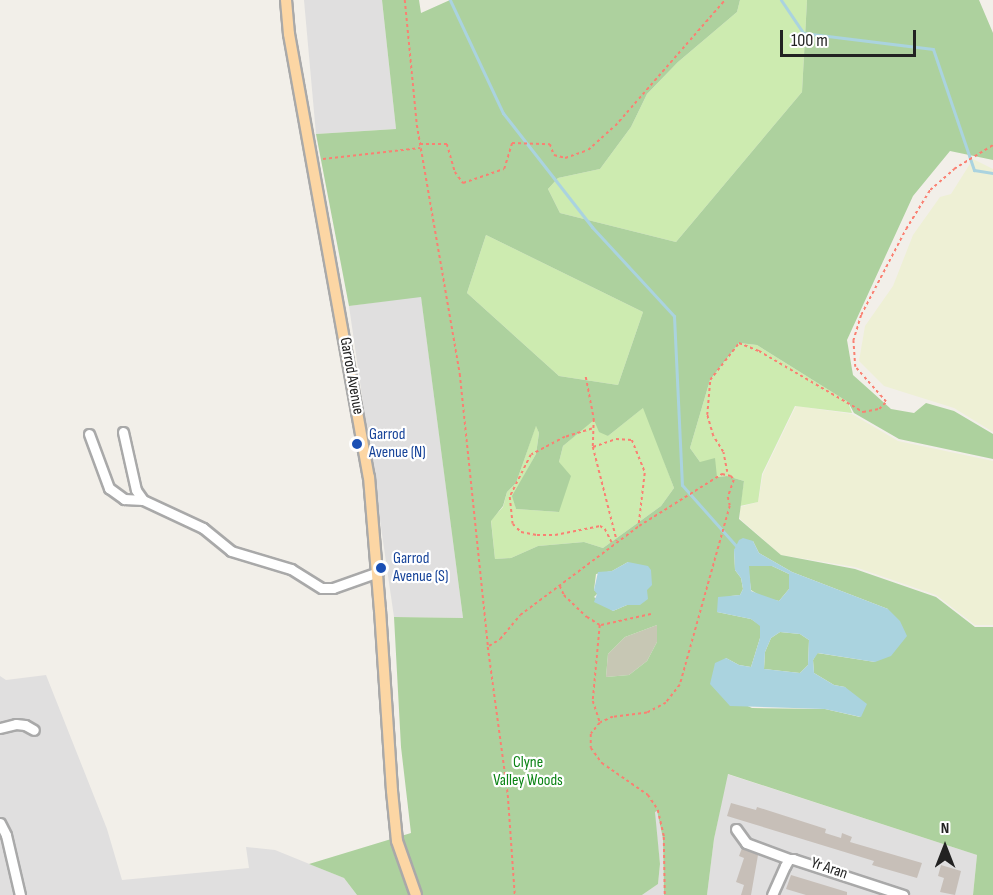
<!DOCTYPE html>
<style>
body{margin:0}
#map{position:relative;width:993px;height:895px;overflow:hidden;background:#f2efe9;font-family:"Sofia Sans Condensed",sans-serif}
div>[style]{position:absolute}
.residential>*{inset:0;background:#e0dfdf}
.construction>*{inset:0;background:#c7c7b4}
.farmland>*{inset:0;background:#eef0d5}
.grass>*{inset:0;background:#cdebb0}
.forest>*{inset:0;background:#add19e}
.water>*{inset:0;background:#aad3df}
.stream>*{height:3px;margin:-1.5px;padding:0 1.5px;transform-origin:1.5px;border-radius:1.5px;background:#aad3df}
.building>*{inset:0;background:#c7bfb8}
.path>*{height:1.5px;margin-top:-0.75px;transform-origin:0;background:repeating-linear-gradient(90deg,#fa8072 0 3px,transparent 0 6px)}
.roads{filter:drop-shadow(2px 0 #a9a9a9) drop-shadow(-2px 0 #a9a9a9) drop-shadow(0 2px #a9a9a9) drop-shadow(0 -2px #a9a9a9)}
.minor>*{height:9px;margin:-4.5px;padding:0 4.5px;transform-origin:4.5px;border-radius:4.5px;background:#fff}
.major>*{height:10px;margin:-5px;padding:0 5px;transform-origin:5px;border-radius:5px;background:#fcd6a4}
.dots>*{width:16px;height:16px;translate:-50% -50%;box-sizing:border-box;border:3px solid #fff;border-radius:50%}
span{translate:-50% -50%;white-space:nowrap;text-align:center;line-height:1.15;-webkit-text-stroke:4.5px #fff;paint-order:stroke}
.street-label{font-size:16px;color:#222}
.transit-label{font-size:16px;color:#164399}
.left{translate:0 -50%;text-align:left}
.park-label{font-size:16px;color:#0c8416}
.north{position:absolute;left:915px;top:817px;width:60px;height:60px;-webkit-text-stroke:4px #fff;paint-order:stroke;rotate:0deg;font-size:16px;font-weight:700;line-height:24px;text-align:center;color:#222}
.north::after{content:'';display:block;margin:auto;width:21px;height:27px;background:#222;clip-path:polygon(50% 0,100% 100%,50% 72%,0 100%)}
.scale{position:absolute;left:780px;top:30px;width:136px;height:27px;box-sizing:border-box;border:3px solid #222;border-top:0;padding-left:8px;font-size:18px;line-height:21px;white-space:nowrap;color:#222;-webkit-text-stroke:4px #fff;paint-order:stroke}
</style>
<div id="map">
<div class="residential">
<i style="clip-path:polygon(304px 0,382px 0,396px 129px,316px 134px)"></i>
<i style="clip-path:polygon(421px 296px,463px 618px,394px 617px,349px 306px)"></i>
<i style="clip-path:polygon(46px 675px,107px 829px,122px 880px,249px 868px,246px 847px,275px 850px,344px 878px,357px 895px,0 895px,0 676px,6px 680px)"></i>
<i style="clip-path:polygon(727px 774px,977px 855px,973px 895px,707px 895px,714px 839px)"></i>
<i style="clip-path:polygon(654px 811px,657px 811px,663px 839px,664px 895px,642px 895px,658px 884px,660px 864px)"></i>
</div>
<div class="construction">
<i style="clip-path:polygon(657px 625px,657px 642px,647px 661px,629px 675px,606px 677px,608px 654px,625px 637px)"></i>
</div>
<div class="farmland">
<i style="clip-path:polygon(973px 159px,993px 169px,993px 432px,954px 408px,884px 386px,859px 361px,865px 326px,893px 286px,913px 235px,940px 197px,951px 194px)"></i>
<i style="clip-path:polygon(796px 406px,852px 414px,898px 441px,993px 461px,993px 625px,975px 625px,936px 595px,855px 567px,781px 555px,740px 519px,740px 507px,758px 502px,763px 474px)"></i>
</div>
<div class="grass">
<i style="clip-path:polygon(740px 0,807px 0,802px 92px,676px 242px,560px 213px,548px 189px,558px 178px,600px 169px,631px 127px,647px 94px,678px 62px,737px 12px)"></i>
<i style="clip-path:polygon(486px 235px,643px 312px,618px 385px,559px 376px,467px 293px)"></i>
<i style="clip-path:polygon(739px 343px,757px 345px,848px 402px,852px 413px,795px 406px,762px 474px,758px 502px,740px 506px,744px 481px,727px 476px,717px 477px,700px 462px,690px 448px,710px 380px)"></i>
<i style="clip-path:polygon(644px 407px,674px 488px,661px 506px,603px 548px,584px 542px,538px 546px,511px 558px,495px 559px,491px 520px,503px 507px,507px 492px,516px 483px,536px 425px,539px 433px,536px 454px,513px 496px,516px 509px,559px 512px,559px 462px,563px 446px,594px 419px,608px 436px)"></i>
</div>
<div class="forest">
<i style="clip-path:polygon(evenodd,382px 0,419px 0,421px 13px,450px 0,740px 0,737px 12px,678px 62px,647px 94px,631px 127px,600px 169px,558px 178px,548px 189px,560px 213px,676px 242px,802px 92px,807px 0,979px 0,993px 33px,993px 160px,950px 151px,913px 196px,847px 340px,853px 375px,891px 409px,914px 413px,926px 403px,954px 411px,993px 434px,993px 459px,899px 439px,854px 413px,848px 402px,757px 345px,739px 343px,710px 380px,690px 448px,700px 462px,715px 458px,717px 477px,727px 476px,744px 481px,739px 519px,781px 555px,855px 569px,936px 597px,975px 627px,993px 627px,993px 895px,973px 895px,977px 855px,728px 774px,714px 839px,707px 895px,664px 895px,663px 839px,657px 811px,655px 812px,660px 864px,658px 884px,642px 895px,357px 895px,344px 878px,309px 864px,411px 833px,401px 747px,394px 617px,463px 618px,421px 297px,349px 306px,316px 134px,396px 129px,382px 0,486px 235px,643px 312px,618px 385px,559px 376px,467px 293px,486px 235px,382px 0,643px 408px,674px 488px,661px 506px,603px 548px,584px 542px,538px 546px,511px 558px,495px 559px,491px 521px,503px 506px,507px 492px,516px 483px,536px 426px,539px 433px,536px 454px,512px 496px,516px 509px,559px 512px,571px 476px,559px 462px,563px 446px,594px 420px,599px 432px,608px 436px,643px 408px,382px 0,753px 541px,759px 553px,792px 572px,888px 609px,875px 662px,817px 653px,813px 660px,814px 673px,834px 685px,845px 687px,860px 717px,825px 709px,752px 708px,719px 693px,711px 684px,726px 658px,739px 665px,751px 667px,760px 638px,760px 625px,751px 619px,717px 612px,731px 596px,740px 595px,743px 589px,741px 578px,735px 570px,734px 550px,753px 541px,382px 0,628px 562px,640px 605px,627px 605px,613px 611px,594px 597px,598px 593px,594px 590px,596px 574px,612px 571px,628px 562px,382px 0,657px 625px,657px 642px,647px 661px,629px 675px,606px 677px,608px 654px,625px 637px,657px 625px)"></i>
<i style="clip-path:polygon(748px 566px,772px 566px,789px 574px,789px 589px,779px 601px,762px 597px,751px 590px)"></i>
<i style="clip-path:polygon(780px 632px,800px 634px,809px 640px,808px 665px,800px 673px,764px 669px,765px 652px,771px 638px)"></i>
</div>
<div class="water">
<i style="clip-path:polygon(evenodd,743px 538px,753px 541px,759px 553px,792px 572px,888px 609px,900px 621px,907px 636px,891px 656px,875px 662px,818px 653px,813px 660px,814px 673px,834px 685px,845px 687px,867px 704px,861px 717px,825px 709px,730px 706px,710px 684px,715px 663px,726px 658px,739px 665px,751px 667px,760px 638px,760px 626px,751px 619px,717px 612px,718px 597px,740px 595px,743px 589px,741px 578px,735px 570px,734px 550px,739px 540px,743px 538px,749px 566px,772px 566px,789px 574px,789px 589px,779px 601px,751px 591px,749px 566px,743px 538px,780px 632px,800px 634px,809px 640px,808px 665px,800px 673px,764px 669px,765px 652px,771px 638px,780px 632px)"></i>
<i style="clip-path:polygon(628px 562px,648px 566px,651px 570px,652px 585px,647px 590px,648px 599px,640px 605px,627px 605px,613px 611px,594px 602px,597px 594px,594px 590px,598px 572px,612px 571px)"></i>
</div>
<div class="stream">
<i style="left:450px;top:0;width:125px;rotate:64.9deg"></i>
<i style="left:503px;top:113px;width:145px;rotate:52deg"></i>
<i style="left:592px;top:227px;width:121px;rotate:47.3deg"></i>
<i style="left:674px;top:316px;width:169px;rotate:87.3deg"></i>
<i style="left:682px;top:485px;width:84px;rotate:48.4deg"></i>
<i style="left:781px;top:0;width:40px;rotate:56deg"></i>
<i style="left:803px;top:33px;width:131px;rotate:7deg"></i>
<i style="left:933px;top:49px;width:128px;rotate:71.3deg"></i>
<i style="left:974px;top:170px;width:19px;rotate:9deg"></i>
</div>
<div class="building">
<i style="clip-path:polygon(731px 803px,756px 810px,757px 807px,826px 829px,825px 833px,841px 838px,842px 833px,852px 837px,850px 842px,922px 863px,917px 878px,872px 865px,874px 861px,727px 816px)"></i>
<i style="clip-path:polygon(742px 848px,758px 855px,751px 895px,741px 895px,744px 885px,736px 882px,744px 858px,739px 856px)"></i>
<i style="clip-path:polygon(941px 865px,961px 871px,955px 895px,940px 892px,944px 878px,938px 876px)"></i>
<i style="clip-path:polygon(791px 875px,847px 892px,847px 895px,806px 895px,786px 889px)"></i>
</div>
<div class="path">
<i style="left:405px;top:0;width:126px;rotate:84.5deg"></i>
<i style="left:417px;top:125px;width:253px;rotate:80.2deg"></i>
<i style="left:460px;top:374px;width:274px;rotate:84.1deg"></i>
<i style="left:488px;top:647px;width:149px;rotate:82.3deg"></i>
<i style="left:508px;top:795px;width:100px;rotate:86deg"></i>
<i style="left:420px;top:144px;width:27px"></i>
<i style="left:447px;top:144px;width:29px;rotate:74deg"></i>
<i style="left:455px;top:172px;width:14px;rotate:54deg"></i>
<i style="left:463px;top:183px;width:43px;rotate:-18.9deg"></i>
<i style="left:504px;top:169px;width:27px;rotate:-73deg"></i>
<i style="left:512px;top:143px;width:38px;rotate:2deg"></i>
<i style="left:550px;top:144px;width:12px;rotate:70deg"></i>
<i style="left:554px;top:155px;width:11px;rotate:15deg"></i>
<i style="left:565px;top:158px;width:24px;rotate:-19deg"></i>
<i style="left:588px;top:150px;width:36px;rotate:-42deg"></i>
<i style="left:615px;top:126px;width:167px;rotate:-48.9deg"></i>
<i style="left:323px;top:159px;width:98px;rotate:-6.5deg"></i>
<i style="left:586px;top:377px;width:43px;rotate:79.2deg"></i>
<i style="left:594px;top:419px;width:28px;rotate:92deg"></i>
<i style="left:593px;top:447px;width:97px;rotate:75.7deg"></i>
<i style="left:592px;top:429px;width:28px;rotate:163deg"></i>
<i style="left:565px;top:437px;width:38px;rotate:152deg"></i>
<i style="left:531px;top:455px;width:47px;rotate:116.6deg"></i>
<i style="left:510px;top:497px;width:27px;rotate:84deg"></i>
<i style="left:513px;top:524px;width:11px;rotate:45deg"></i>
<i style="left:521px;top:532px;width:16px;rotate:11deg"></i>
<i style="left:537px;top:535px;width:18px"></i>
<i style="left:555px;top:535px;width:46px;rotate:-11.3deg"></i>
<i style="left:600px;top:526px;width:6px;rotate:31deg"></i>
<i style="left:605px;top:529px;width:16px;rotate:63deg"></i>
<i style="left:593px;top:447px;width:24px;rotate:-19deg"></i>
<i style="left:616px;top:439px;width:16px;rotate:4deg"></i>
<i style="left:632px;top:440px;width:35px;rotate:68deg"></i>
<i style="left:645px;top:473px;width:51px;rotate:96.7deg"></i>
<i style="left:727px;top:472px;width:20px;rotate:-101deg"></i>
<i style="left:723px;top:452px;width:19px;rotate:-122deg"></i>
<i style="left:713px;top:436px;width:22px;rotate:-106deg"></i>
<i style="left:707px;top:415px;width:35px;rotate:-85deg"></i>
<i style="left:710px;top:380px;width:47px;rotate:-51.9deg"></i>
<i style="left:739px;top:343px;width:22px;rotate:22deg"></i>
<i style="left:759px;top:351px;width:121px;rotate:30.4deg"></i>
<i style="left:863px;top:412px;width:16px;rotate:-11deg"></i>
<i style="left:879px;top:409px;width:10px;rotate:-45deg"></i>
<i style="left:886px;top:402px;width:47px;rotate:-131.5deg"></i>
<i style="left:855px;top:367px;width:26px;rotate:-94deg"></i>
<i style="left:853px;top:341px;width:27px;rotate:-73deg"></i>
<i style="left:861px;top:315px;width:97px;rotate:-62.4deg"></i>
<i style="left:906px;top:229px;width:46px;rotate:-58.4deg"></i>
<i style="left:930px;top:190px;width:32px;rotate:-41deg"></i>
<i style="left:954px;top:169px;width:46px;rotate:-31.6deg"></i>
<i style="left:560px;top:586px;width:10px;rotate:66deg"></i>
<i style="left:564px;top:595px;width:32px;rotate:44deg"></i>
<i style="left:587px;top:617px;width:15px;rotate:32deg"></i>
<i style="left:600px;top:625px;width:76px;rotate:95.3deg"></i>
<i style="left:593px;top:701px;width:23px;rotate:72deg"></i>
<i style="left:601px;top:625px;width:51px;rotate:-12.4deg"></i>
<i style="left:489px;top:646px;width:13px;rotate:-32deg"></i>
<i style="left:500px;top:639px;width:31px;rotate:-50deg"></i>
<i style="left:520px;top:615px;width:149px;rotate:-36.8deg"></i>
<i style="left:639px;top:526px;width:98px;rotate:-32.1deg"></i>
<i style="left:722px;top:474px;width:9px;rotate:13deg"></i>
<i style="left:731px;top:476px;width:5px;rotate:53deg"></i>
<i style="left:734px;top:480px;width:18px;rotate:109deg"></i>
<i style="left:728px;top:497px;width:9px;rotate:77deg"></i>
<i style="left:730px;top:506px;width:186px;rotate:105.6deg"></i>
<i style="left:680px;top:685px;width:23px;rotate:128deg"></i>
<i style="left:666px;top:703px;width:21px;rotate:152deg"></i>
<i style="left:647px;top:713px;width:34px;rotate:173deg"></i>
<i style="left:613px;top:717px;width:14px;rotate:155deg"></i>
<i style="left:600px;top:723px;width:14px;rotate:129deg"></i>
<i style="left:591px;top:734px;width:14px;rotate:90deg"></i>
<i style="left:591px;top:748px;width:19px;rotate:54deg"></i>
<i style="left:602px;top:763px;width:56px;rotate:34.8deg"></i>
<i style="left:648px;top:795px;width:18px;rotate:56deg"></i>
<i style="left:658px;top:810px;width:28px;rotate:77deg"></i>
<i style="left:664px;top:837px;width:58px;rotate:89deg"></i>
</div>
<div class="roads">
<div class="minor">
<i style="left:123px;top:432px;width:59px;rotate:77.4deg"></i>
<i style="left:136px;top:490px;width:12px;rotate:55deg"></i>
<i style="left:143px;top:500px;width:66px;rotate:25deg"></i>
<i style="left:203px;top:528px;width:36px;rotate:39deg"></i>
<i style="left:231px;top:551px;width:63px;rotate:16.7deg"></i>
<i style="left:291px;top:569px;width:36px;rotate:32deg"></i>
<i style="left:322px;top:588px;width:11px"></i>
<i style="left:333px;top:588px;width:48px;rotate:-19.6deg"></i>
<i style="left:89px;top:434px;width:58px;rotate:69.7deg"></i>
<i style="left:109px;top:488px;width:19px;rotate:36deg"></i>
<i style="left:124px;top:499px;width:19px;rotate:3deg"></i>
<i style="left:0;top:728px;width:16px;rotate:-14deg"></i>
<i style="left:16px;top:724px;width:9px;rotate:6deg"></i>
<i style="left:25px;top:725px;width:10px;rotate:29deg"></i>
<i style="left:0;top:823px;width:13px;rotate:63deg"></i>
<i style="left:6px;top:835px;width:62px;rotate:76.9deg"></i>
<i style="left:736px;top:829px;width:17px;rotate:54deg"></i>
<i style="left:746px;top:843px;width:46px;rotate:20.4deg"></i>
<i style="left:772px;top:895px;width:32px;rotate:-66deg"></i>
<i style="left:785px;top:866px;width:8px;rotate:-60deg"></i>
<i style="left:789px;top:859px;width:4px"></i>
<i style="left:793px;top:859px;width:116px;rotate:18.1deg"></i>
</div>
<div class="major">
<i style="left:286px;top:0;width:34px;rotate:85deg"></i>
<i style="left:289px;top:34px;width:450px;rotate:79.8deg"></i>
<i style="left:369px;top:477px;width:133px;rotate:85.3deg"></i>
<i style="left:380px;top:610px;width:181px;rotate:86.2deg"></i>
<i style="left:392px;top:791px;width:50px;rotate:84.3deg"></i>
<i style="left:397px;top:841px;width:57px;rotate:70.6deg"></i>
</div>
</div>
<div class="dots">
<i style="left:357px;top:444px;background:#1a4fb4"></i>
<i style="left:381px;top:568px;background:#1a4fb4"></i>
</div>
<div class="street-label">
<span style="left:351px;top:376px;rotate:80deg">Garrod Avenue</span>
<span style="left:829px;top:869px;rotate:19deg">Yr Aran</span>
</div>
<div class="transit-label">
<span class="left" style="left:369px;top:444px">Garrod<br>Avenue (N)</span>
<span class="left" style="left:393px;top:568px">Garrod<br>Avenue (S)</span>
</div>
<div class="park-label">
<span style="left:528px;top:772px">Clyne<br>Valley Woods</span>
</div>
<div class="north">N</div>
<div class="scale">100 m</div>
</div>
